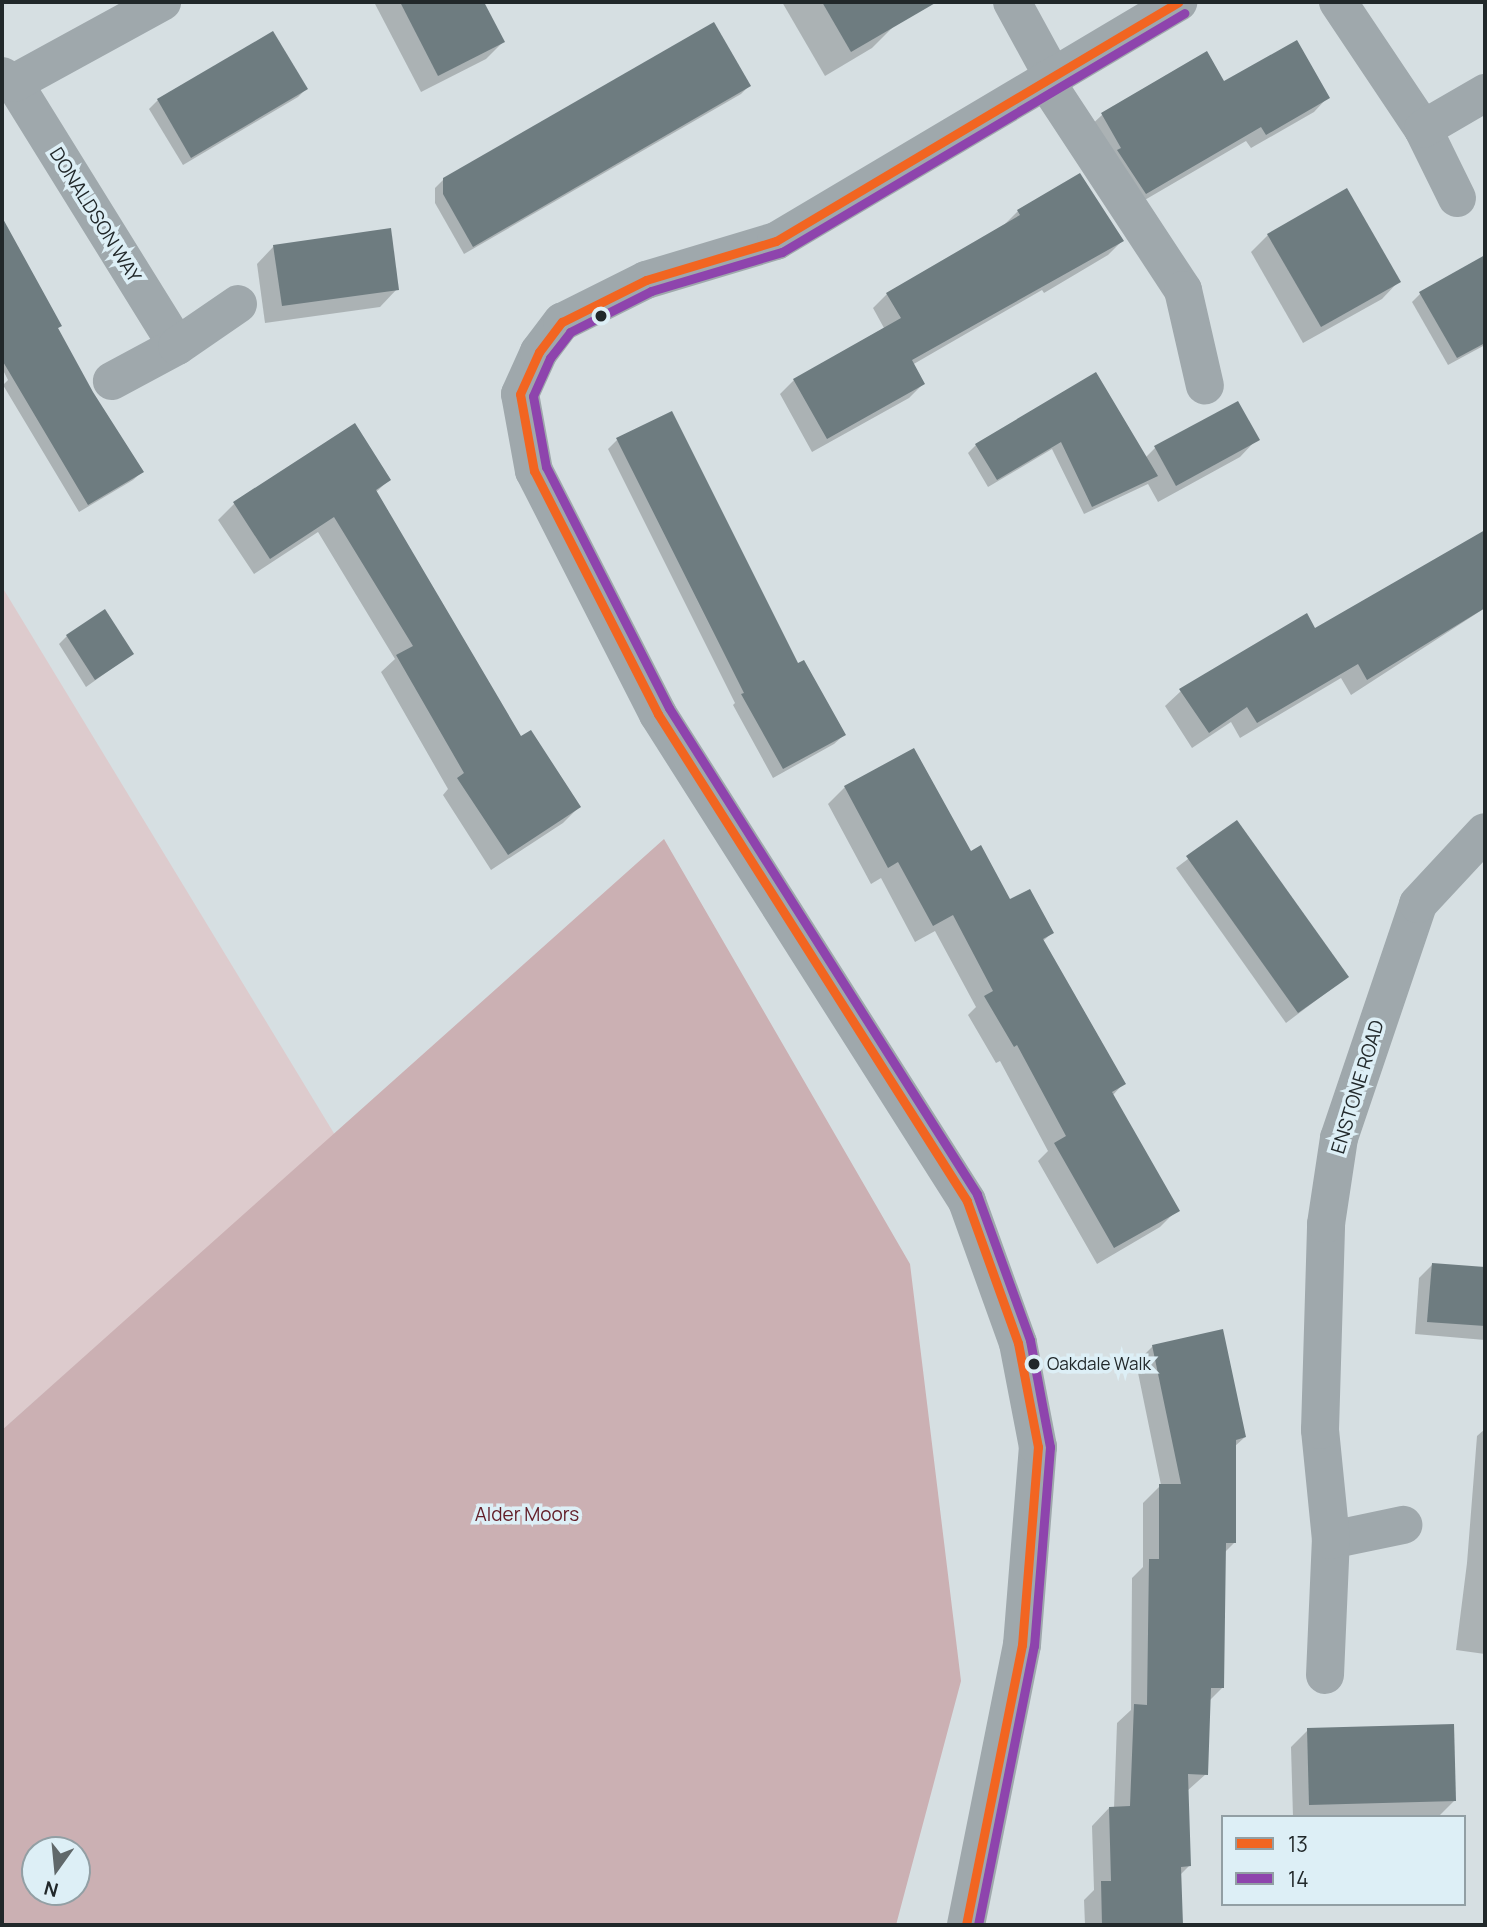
<!DOCTYPE html>
<style>
body{margin:0}
#map{position:relative;width:1487px;height:1927px;overflow:hidden;background:#d6dfe2;font-family:Manrope,sans-serif}
div>[style]{position:absolute}
.green>*{inset:0;background:#ddcbcd}
.forest>*{inset:0;background:#cbb0b3}
.shadow>*{inset:0;background:#0003}
.building>*{inset:0;background:#6e7c80}
.minor>*{height:38px;margin:-19px;padding:0 19px;transform-origin:19px;border-radius:19px;background:#9fa8ac}
.bus-1>*{height:9px;margin:-4.5px;padding:0 4.5px;transform-origin:4.5px;border-radius:4.5px;background:#f26521}
.bus-2>*{height:9px;margin:-4.5px;padding:0 4.5px;transform-origin:4.5px;border-radius:4.5px;background:#8e44ad}
.dots>*{width:19px;height:19px;translate:-50% -50%;box-sizing:border-box;border:4px solid #ddeff6;border-radius:50%}
span{translate:-50% -50%;white-space:nowrap;text-align:center;line-height:1.15;-webkit-text-stroke:7px #ddeff6;paint-order:stroke}
.bus-label{font-size:17px;color:#21282a}
.left{translate:0 -50%;text-align:left}
.street-label{font-size:19px;color:#21282a}
.park-label{font-size:19px;color:#621d27}
.frame{position:absolute;inset:0;border:4px solid #21282a;pointer-events:none}
.legend{position:absolute;left:1221px;top:1815px;width:245px;height:91px;box-sizing:border-box;background:#ddeff6;border:2px solid #929fa4;margin:0;padding:9px 12px;list-style:none;font-size:21px;color:#21282a}
.legend li{display:flex;align-items:center;gap:14px;height:35px}
.legend b{width:35px;border:2px solid #929fa4}
.north{position:absolute;left:21px;top:1836px;width:70px;height:70px;box-sizing:border-box;background:#ddeff6;border:2px solid #929fa4;border-radius:50%;rotate:195deg;font-size:19px;font-weight:700;line-height:28px;text-align:center;color:#21282a}
.north::after{content:'';display:block;margin:auto;width:24px;height:32px;background:#60686a;clip-path:polygon(50% 0,100% 100%,50% 72%,0 100%)}
</style>
<div id="map">
<div class="green">
<i style="clip-path:polygon(4px 590px,335px 1135px,2px 1430px,2px 591px)"></i>
</div>
<div class="forest">
<i style="clip-path:polygon(evenodd,664px 839px,910px 1264px,961px 1681px,896px 1925px,2px 1925px,2px 1430px,664px 839px,35px 1850px,77px 1850px,77px 1892px,35px 1892px,35px 1850px)"></i>
</div>
<div class="shadow">
<i style="clip-path:polygon(374px 2px,482px 2px,503px 42px,486px 59px,421px 92px)"></i>
<i style="clip-path:polygon(782px 2px,884px 2px,897px 23px,872px 48px,825px 76px)"></i>
<i style="clip-path:polygon(272px 33px,306px 89px,298px 97px,183px 165px,149px 109px,158px 100px)"></i>
<i style="clip-path:polygon(1206px 53px,1224px 83px,1328px 97px,1314px 112px,1251px 148px,1246px 141px,1131px 208px,1087px 129px,1102px 115px)"></i>
<i style="clip-path:polygon(749px 86px,741px 94px,464px 254px,435px 203px,435px 188px,444px 179px)"></i>
<i style="clip-path:polygon(1018px 211px,1122px 241px,1108px 255px,1044px 293px,1042px 290px,912px 365px,923px 384px,909px 398px,812px 452px,780px 394px,794px 380px,884px 328px,873px 308px,887px 294px,1003px 226px)"></i>
<i style="clip-path:polygon(2px 222px,60px 326px,57px 329px,92px 393px,142px 472px,133px 480px,79px 512px,3px 385px,8px 380px,2px 368px)"></i>
<i style="clip-path:polygon(1268px 235px,1399px 281px,1382px 299px,1303px 343px,1251px 252px)"></i>
<i style="clip-path:polygon(274px 246px,397px 289px,380px 307px,265px 323px,257px 264px)"></i>
<i style="clip-path:polygon(1485px 257px,1485px 345px,1448px 365px,1412px 302px,1420px 294px)"></i>
<i style="clip-path:polygon(1095px 375px,1145px 458px,1155px 448px,1237px 403px,1257px 439px,1240px 457px,1158px 502px,1148px 484px,1084px 514px,1052px 449px,988px 487px,968px 453px,976px 445px)"></i>
<i style="clip-path:polygon(617px 440px,797px 666px,844px 735px,834px 744px,773px 778px,733px 705px,735px 703px,608px 449px)"></i>
<i style="clip-path:polygon(389px 480px,375px 493px,521px 738px,579px 807px,563px 823px,491px 870px,443px 795px,448px 789px,381px 672px,395px 659px,318px 532px,254px 574px,218px 520px,234px 504px)"></i>
<i style="clip-path:polygon(1485px 532px,1485px 608px,1351px 695px,1341px 678px,1240px 738px,1231px 722px,1192px 748px,1165px 706px,1181px 691px,1315px 631px)"></i>
<i style="clip-path:polygon(67px 636px,132px 654px,86px 687px,59px 644px)"></i>
<i style="clip-path:polygon(845px 787px,970px 853px,1010px 901px,1052px 933px,1043px 941px,1123px 1084px,1112px 1096px,1177px 1210px,1160px 1227px,1097px 1264px,1038px 1161px,1048px 1151px,1000px 1061px,996px 1063px,968px 1015px,976px 1007px,935px 931px,915px 942px,881px 878px,871px 884px,828px 804px)"></i>
<i style="clip-path:polygon(1237px 822px,1347px 977px,1286px 1023px,1176px 868px)"></i>
<i style="clip-path:polygon(1432px 1265px,1485px 1268px,1485px 1340px,1415px 1334px,1419px 1278px)"></i>
<i style="clip-path:polygon(1153px 1346px,1245px 1437px,1234px 1447px,1235px 1542px,1224px 1553px,1223px 1687px,1209px 1701px,1206px 1774px,1187px 1791px,1189px 1866px,1179px 1876px,1181px 1925px,1085px 1925px,1084px 1900px,1094px 1890px,1092px 1826px,1109px 1808px,1114px 1808px,1117px 1723px,1131px 1710px,1132px 1578px,1143px 1567px,1143px 1503px,1161px 1485px,1136px 1363px)"></i>
<i style="clip-path:polygon(1485px 1429px,1485px 1654px,1456px 1650px,1467px 1563px,1477px 1436px)"></i>
<i style="clip-path:polygon(1308px 1730px,1455px 1800px,1438px 1817px,1293px 1817px,1291px 1747px)"></i>
</div>
<div class="building">
<i style="clip-path:polygon(400px 2px,484px 2px,505px 42px,438px 76px)"></i>
<i style="clip-path:polygon(822px 2px,937px 2px,851px 52px)"></i>
<i style="clip-path:polygon(714px 22px,751px 86px,473px 247px,443px 194px,443px 178px)"></i>
<i style="clip-path:polygon(273px 31px,308px 89px,191px 158px,157px 99px)"></i>
<i style="clip-path:polygon(1297px 40px,1330px 98px,1266px 135px,1261px 127px,1146px 194px,1117px 150px,1121px 148px,1101px 113px,1207px 51px,1224px 81px)"></i>
<i style="clip-path:polygon(1080px 173px,1124px 241px,912px 360px,925px 384px,827px 439px,793px 379px,901px 318px,886px 293px,1020px 215px,1017px 210px)"></i>
<i style="clip-path:polygon(1347px 188px,1401px 282px,1321px 327px,1267px 234px)"></i>
<i style="clip-path:polygon(2px 217px,62px 326px,58px 328px,93px 392px,144px 472px,88px 505px,2px 360px)"></i>
<i style="clip-path:polygon(391px 228px,399px 290px,282px 306px,273px 245px)"></i>
<i style="clip-path:polygon(1485px 255px,1485px 343px,1457px 358px,1419px 292px)"></i>
<i style="clip-path:polygon(1096px 372px,1158px 476px,1092px 507px,1061px 442px,997px 480px,975px 444px)"></i>
<i style="clip-path:polygon(1238px 401px,1260px 440px,1176px 486px,1154px 446px)"></i>
<i style="clip-path:polygon(672px 411px,798px 663px,804px 660px,846px 735px,783px 769px,741px 694px,744px 693px,616px 438px)"></i>
<i style="clip-path:polygon(355px 423px,391px 480px,376px 490px,521px 736px,531px 730px,581px 807px,508px 855px,457px 778px,464px 773px,396px 655px,413px 646px,334px 517px,270px 559px,233px 502px)"></i>
<i style="clip-path:polygon(1485px 530px,1485px 608px,1367px 680px,1358px 664px,1257px 723px,1247px 707px,1209px 733px,1179px 689px,1307px 613px,1315px 628px)"></i>
<i style="clip-path:polygon(105px 609px,134px 654px,95px 680px,66px 635px)"></i>
<i style="clip-path:polygon(914px 748px,971px 851px,981px 845px,1010px 899px,1030px 889px,1054px 933px,1043px 939px,1126px 1084px,1112px 1092px,1180px 1211px,1114px 1248px,1054px 1143px,1066px 1136px,1017px 1045px,1014px 1047px,984px 996px,993px 991px,953px 915px,933px 926px,898px 862px,888px 868px,844px 786px)"></i>
<i style="clip-path:polygon(1237px 820px,1349px 977px,1298px 1013px,1186px 856px)"></i>
<i style="clip-path:polygon(1432px 1263px,1485px 1267px,1485px 1326px,1427px 1322px)"></i>
<i style="clip-path:polygon(1223px 1329px,1246px 1437px,1236px 1440px,1236px 1543px,1226px 1543px,1224px 1688px,1211px 1688px,1208px 1775px,1188px 1774px,1191px 1866px,1181px 1867px,1183px 1925px,1102px 1925px,1101px 1881px,1111px 1881px,1109px 1807px,1130px 1806px,1134px 1704px,1147px 1705px,1149px 1559px,1159px 1559px,1159px 1484px,1181px 1484px,1152px 1345px)"></i>
<i style="clip-path:polygon(1454px 1724px,1456px 1801px,1309px 1805px,1307px 1728px)"></i>
</div>
<div class="minor">
<i style="left:1012px;top:2px;width:83px;rotate:61.3deg"></i>
<i style="left:1338px;top:2px;width:153px;rotate:56.2deg"></i>
<i style="left:1423px;top:129px;width:77px;rotate:63.8deg"></i>
<i style="left:2px;top:76px;width:14px;rotate:30deg"></i>
<i style="left:14px;top:83px;width:309px;rotate:58.2deg"></i>
<i style="left:177px;top:346px;width:74px;rotate:151.7deg"></i>
<i style="left:1045px;top:80px;width:251px;rotate:56.7deg"></i>
<i style="left:1183px;top:290px;width:98px;rotate:77.1deg"></i>
<i style="left:14px;top:83px;width:169px;rotate:-28.7deg"></i>
<i style="left:1423px;top:129px;width:72px;rotate:-30.1deg"></i>
<i style="left:177px;top:346px;width:74px;rotate:-34.5deg"></i>
<i style="left:1331px;top:1540px;width:74px;rotate:-11.8deg"></i>
<i style="left:1325px;top:1675px;width:135px;rotate:-87.5deg"></i>
<i style="left:1331px;top:1540px;width:111px;rotate:-95.7deg"></i>
<i style="left:1320px;top:1430px;width:206px;rotate:-88.3deg"></i>
<i style="left:1326px;top:1224px;width:87px;rotate:-81.4deg"></i>
<i style="left:1339px;top:1138px;width:247px;rotate:-71.3deg"></i>
<i style="left:1418px;top:904px;width:98px;rotate:-47.1deg"></i>
<i style="left:966px;top:1925px;width:286px;rotate:-78.7deg"></i>
<i style="left:1022px;top:1645px;width:199px;rotate:-85.4deg"></i>
<i style="left:1038px;top:1447px;width:106px;rotate:-100.9deg"></i>
<i style="left:1018px;top:1343px;width:151px;rotate:-109.8deg"></i>
<i style="left:967px;top:1201px;width:577px;rotate:-122.4deg"></i>
<i style="left:658px;top:714px;width:273px;rotate:-117deg"></i>
<i style="left:534px;top:471px;width:78px;rotate:-100.3deg"></i>
<i style="left:520px;top:394px;width:46px;rotate:-65.7deg"></i>
<i style="left:539px;top:352px;width:38px;rotate:-53deg"></i>
<i style="left:562px;top:322px;width:94px;rotate:-26.6deg"></i>
<i style="left:646px;top:280px;width:136px;rotate:-16.7deg"></i>
<i style="left:776px;top:241px;width:468px;rotate:-30.7deg"></i>
</div>
<div class="bus-1">
<i style="left:966px;top:1925px;width:286px;rotate:-78.7deg"></i>
<i style="left:1022px;top:1645px;width:199px;rotate:-85.4deg"></i>
<i style="left:1038px;top:1447px;width:106px;rotate:-100.9deg"></i>
<i style="left:1018px;top:1343px;width:151px;rotate:-109.8deg"></i>
<i style="left:967px;top:1201px;width:577px;rotate:-122.4deg"></i>
<i style="left:658px;top:714px;width:273px;rotate:-117deg"></i>
<i style="left:534px;top:471px;width:78px;rotate:-100.3deg"></i>
<i style="left:520px;top:394px;width:46px;rotate:-65.7deg"></i>
<i style="left:539px;top:352px;width:38px;rotate:-53deg"></i>
<i style="left:562px;top:322px;width:94px;rotate:-26.6deg"></i>
<i style="left:646px;top:280px;width:136px;rotate:-16.7deg"></i>
<i style="left:776px;top:241px;width:468px;rotate:-30.7deg"></i>
</div>
<div class="bus-2">
<i style="left:978px;top:1925px;width:285px;rotate:-78.7deg"></i>
<i style="left:1034px;top:1646px;width:200px;rotate:-85.4deg"></i>
<i style="left:1050px;top:1447px;width:109px;rotate:-100.6deg"></i>
<i style="left:1030px;top:1340px;width:155px;rotate:-110deg"></i>
<i style="left:977px;top:1194px;width:575px;rotate:-122.36deg"></i>
<i style="left:669px;top:708px;width:271px;rotate:-117deg"></i>
<i style="left:546px;top:467px;width:72px;rotate:-100.4deg"></i>
<i style="left:533px;top:396px;width:42px;rotate:-65.9deg"></i>
<i style="left:550px;top:358px;width:33px;rotate:-52deg"></i>
<i style="left:570px;top:332px;width:91px;rotate:-26.8deg"></i>
<i style="left:651px;top:291px;width:137px;rotate:-16.6deg"></i>
<i style="left:782px;top:252px;width:468px;rotate:-30.7deg"></i>
</div>
<div class="dots">
<i style="left:601px;top:316px;background:#21282a"></i>
<i style="left:1034px;top:1364px;background:#21282a"></i>
</div>
<div class="bus-label">
<span class="left" style="left:1047px;top:1364px">Oakdale Walk</span>
</div>
<div class="street-label">
<span style="left:95px;top:215px;rotate:58deg">DONALDSON WAY</span>
<span style="left:1358px;top:1087px;rotate:-73deg">ENSTONE ROAD</span>
</div>
<div class="park-label">
<span style="left:527px;top:1515px">Alder Moors</span>
</div>
<div class="frame"></div>
<ul class="legend">
<li><b style="height:9px;background:#f26521"></b>13</li>
<li><b style="height:9px;background:#8e44ad"></b>14</li>
</ul>
<div class="north">N</div>
</div>
